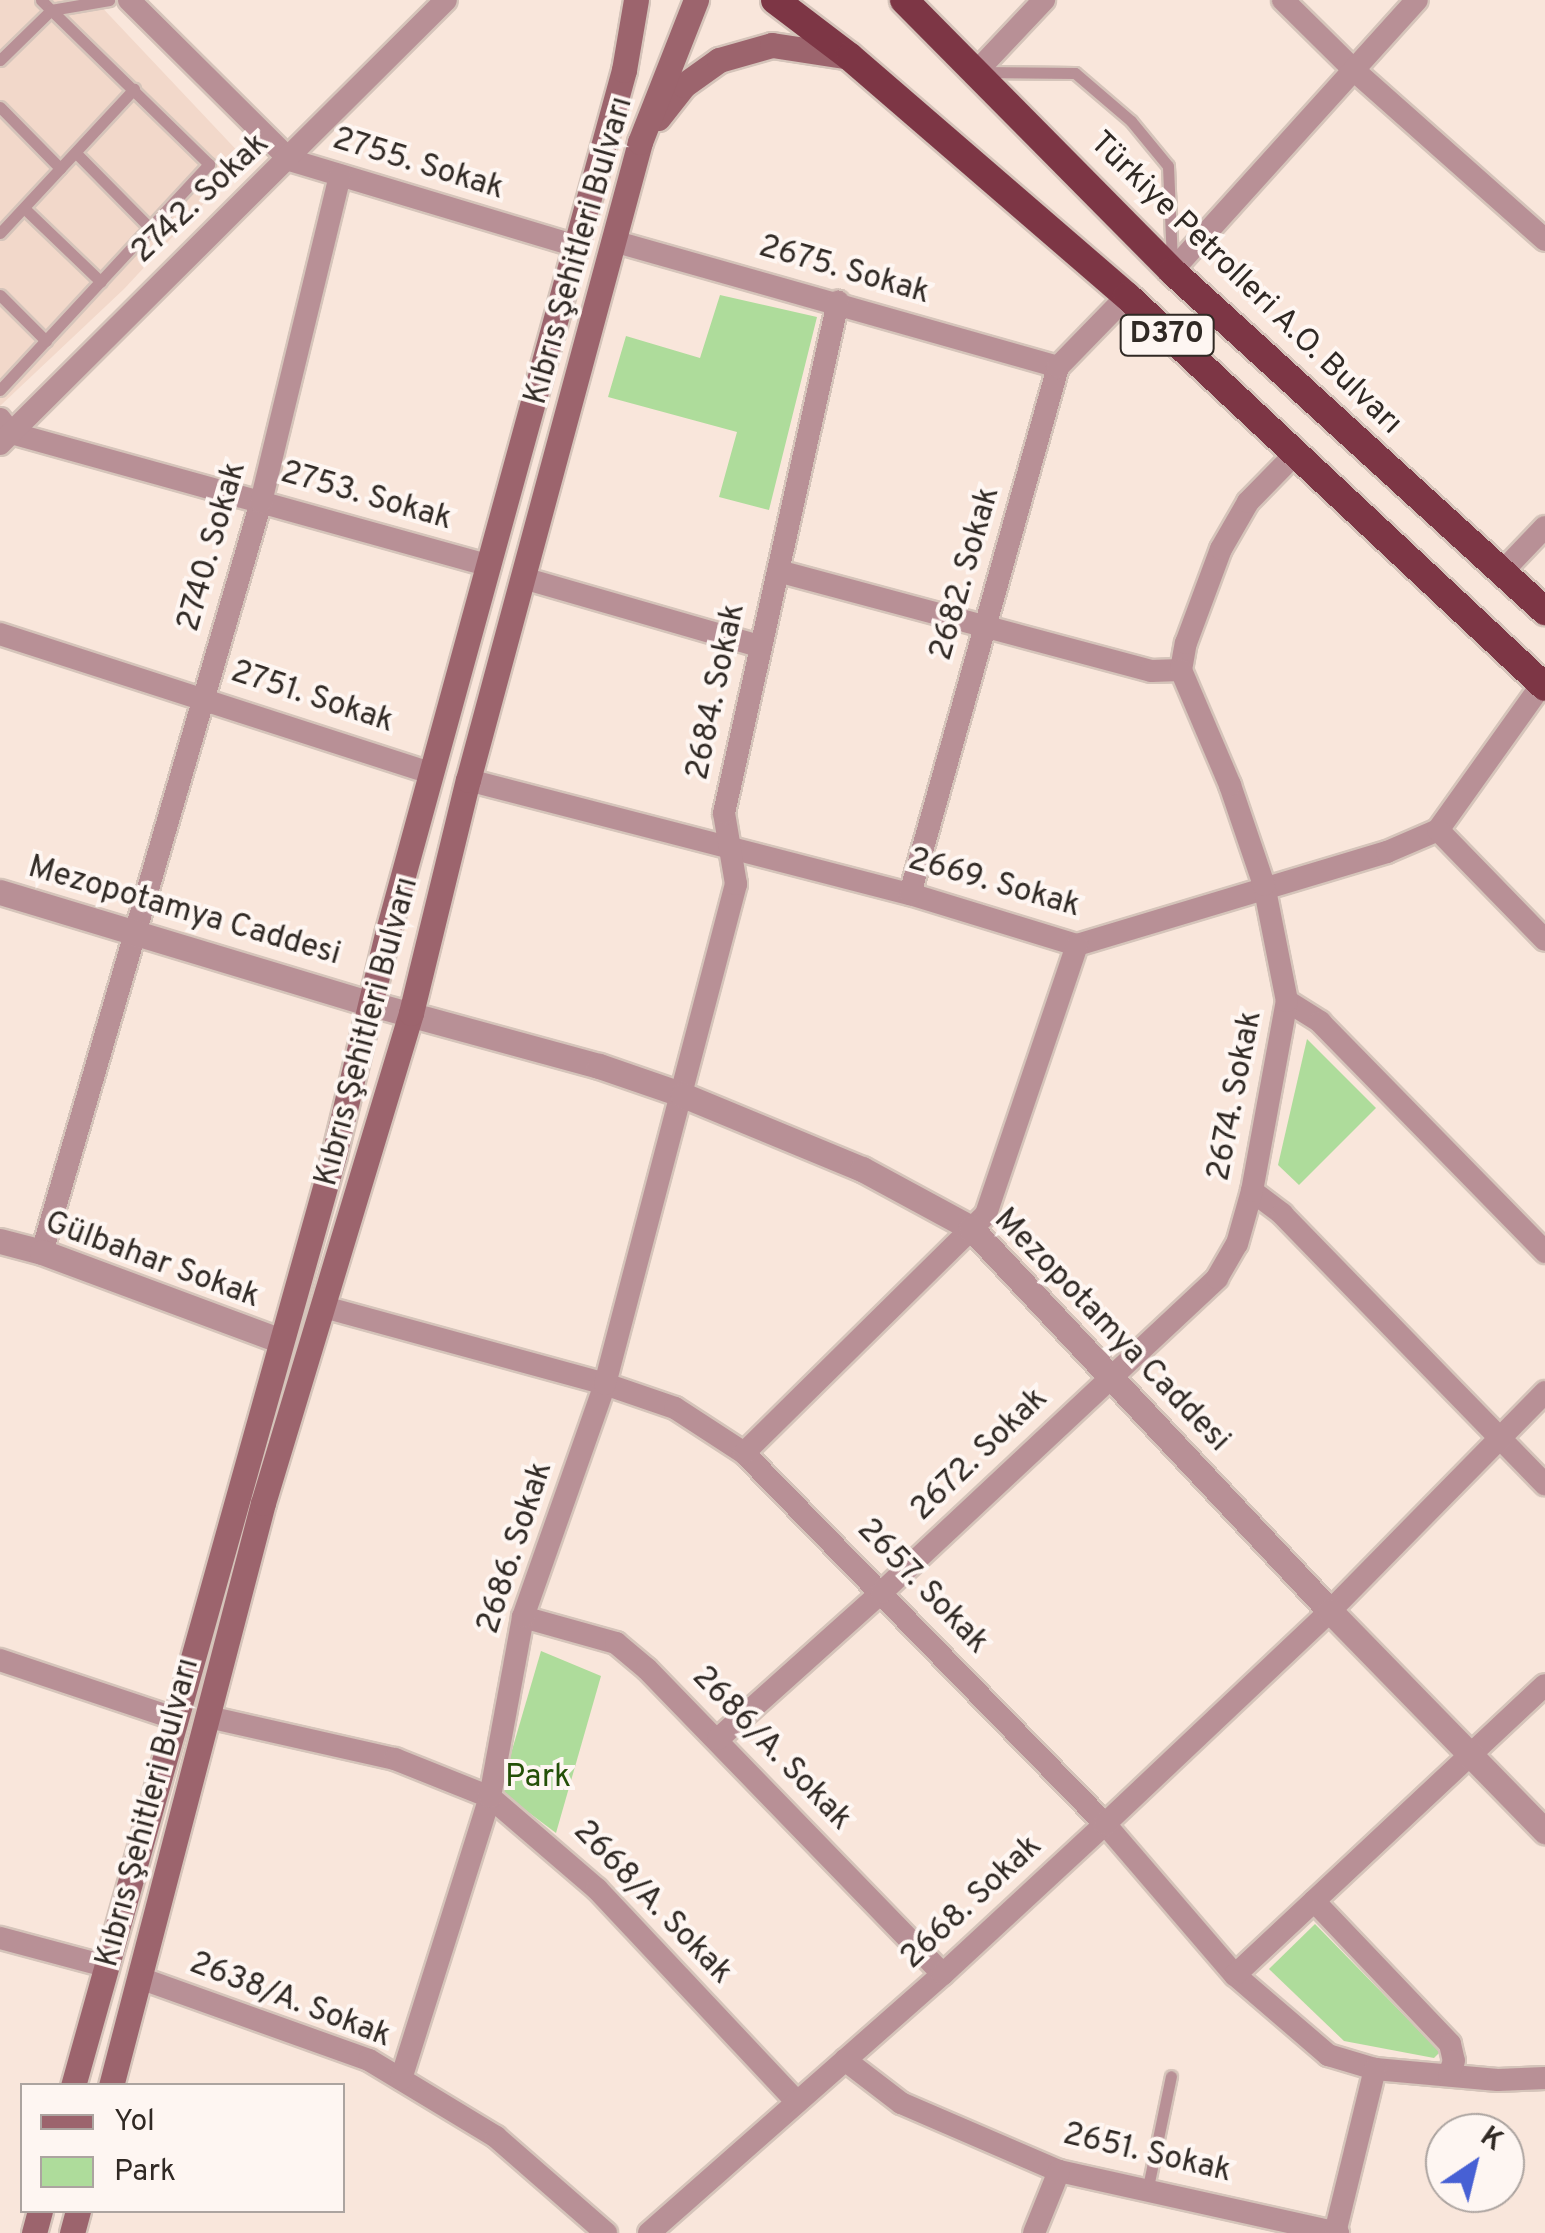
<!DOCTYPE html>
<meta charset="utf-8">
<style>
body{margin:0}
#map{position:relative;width:1545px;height:2233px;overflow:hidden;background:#f9e6db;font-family:Overpass,sans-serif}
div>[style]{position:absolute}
.built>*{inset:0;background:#f2d8ca}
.green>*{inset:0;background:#aedc9b}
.roads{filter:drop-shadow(2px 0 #d5c4ba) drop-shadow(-2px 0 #d5c4ba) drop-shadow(0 2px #d5c4ba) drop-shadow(0 -2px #d5c4ba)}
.service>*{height:11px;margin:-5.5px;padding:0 5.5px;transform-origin:5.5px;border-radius:5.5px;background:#b89096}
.minor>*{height:22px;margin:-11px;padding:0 11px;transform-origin:11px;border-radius:11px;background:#b89096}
.tertiary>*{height:25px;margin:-12.5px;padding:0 12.5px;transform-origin:12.5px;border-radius:12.5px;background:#b89096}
.secondary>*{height:25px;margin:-12.5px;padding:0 12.5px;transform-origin:12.5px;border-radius:12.5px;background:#9c646d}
.trunk>*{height:28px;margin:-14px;padding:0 14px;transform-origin:14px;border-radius:14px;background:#7d3645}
span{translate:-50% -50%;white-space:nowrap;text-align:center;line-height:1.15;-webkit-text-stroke:8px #fef6f2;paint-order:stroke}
.shield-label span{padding:2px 8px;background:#fef6f2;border:2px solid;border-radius:8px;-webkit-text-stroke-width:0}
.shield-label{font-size:30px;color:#302924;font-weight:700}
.street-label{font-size:32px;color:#302924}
.park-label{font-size:32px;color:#245007}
.legend{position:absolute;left:20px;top:2083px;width:325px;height:130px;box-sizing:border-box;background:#fef6f2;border:2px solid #aca4a0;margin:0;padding:12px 18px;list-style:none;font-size:30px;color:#302924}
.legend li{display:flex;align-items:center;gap:20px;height:50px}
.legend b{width:50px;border:2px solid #aca4a0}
.north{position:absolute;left:1425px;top:2113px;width:100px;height:100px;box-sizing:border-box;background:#fef6f2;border:2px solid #aca4a0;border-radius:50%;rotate:35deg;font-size:28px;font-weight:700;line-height:40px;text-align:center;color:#302924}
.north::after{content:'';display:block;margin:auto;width:35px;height:45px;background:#4760d4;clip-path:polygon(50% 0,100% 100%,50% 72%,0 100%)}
</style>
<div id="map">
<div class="built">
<i style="clip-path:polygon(0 0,95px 0,245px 159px,124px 289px,0 406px)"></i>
</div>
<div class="green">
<i style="clip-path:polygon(720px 295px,817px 317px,769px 510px,719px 497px,737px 432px,608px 397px,626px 336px,700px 358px)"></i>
<i style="clip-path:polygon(1307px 1039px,1376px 1108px,1299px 1185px,1278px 1165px)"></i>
<i style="clip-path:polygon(541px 1651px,601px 1676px,556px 1833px,500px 1791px)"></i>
<i style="clip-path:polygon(1315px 1924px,1440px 2052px,1434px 2058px,1344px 2041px,1269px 1969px)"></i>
</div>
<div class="roads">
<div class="service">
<i style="left:41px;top:0;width:14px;rotate:45deg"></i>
<i style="left:51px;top:10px;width:59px;rotate:-9.8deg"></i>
<i style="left:0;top:60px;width:71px;rotate:-44.4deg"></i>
<i style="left:51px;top:10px;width:221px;rotate:44.3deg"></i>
<i style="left:209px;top:164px;width:308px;rotate:132.8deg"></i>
<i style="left:982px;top:72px;width:93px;rotate:0.6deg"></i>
<i style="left:1075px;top:73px;width:74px;rotate:40.6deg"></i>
<i style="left:1131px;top:121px;width:58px;rotate:50.6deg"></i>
<i style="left:1168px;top:166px;width:96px;rotate:87.6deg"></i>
<i style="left:0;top:107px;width:86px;rotate:45.5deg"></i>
<i style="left:76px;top:153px;width:105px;rotate:45.4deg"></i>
<i style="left:25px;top:209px;width:105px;rotate:43.8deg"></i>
<i style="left:0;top:233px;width:197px;rotate:-47.1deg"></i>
<i style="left:0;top:295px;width:65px;rotate:45deg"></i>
<i style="left:1148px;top:2187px;width:113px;rotate:-78.3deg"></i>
</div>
<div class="minor">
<i style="left:129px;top:0;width:227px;rotate:44.8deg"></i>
<i style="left:290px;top:160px;width:295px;rotate:16.7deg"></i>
<i style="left:1283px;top:0;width:103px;rotate:44.6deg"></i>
<i style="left:1356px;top:72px;width:253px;rotate:41.6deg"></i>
<i style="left:977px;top:71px;width:98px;rotate:-46.7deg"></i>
<i style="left:613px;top:241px;width:462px;rotate:15.8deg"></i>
<i style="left:1172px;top:271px;width:365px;rotate:-47.9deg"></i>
<i style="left:0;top:419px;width:18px;rotate:52deg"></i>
<i style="left:11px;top:433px;width:497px;rotate:15.5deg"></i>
<i style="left:0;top:444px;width:629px;rotate:-44.87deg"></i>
<i style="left:778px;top:571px;width:386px;rotate:15deg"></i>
<i style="left:1151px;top:671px;width:30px;rotate:-2deg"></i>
<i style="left:1502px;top:572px;width:62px;rotate:-46.3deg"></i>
<i style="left:523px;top:578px;width:245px;rotate:16.1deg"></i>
<i style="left:0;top:634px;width:453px;rotate:17.9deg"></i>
<i style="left:1181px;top:670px;width:27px;rotate:-80deg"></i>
<i style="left:1186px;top:643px;width:100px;rotate:-69.6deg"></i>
<i style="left:1221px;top:549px;width:54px;rotate:-60.1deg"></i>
<i style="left:1248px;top:502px;width:67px;rotate:-45.6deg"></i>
<i style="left:468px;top:780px;width:456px;rotate:14.5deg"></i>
<i style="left:910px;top:894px;width:175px;rotate:17deg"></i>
<i style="left:1077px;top:945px;width:324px;rotate:-16.7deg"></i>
<i style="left:1387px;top:852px;width:56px;rotate:-23.3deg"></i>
<i style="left:1438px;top:830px;width:179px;rotate:-54.5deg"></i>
<i style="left:1438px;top:830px;width:153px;rotate:45.8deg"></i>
<i style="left:910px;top:894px;width:547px;rotate:-74.31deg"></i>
<i style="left:1058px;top:367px;width:99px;rotate:-45.8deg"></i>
<i style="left:1287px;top:1001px;width:39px;rotate:32deg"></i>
<i style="left:1320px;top:1022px;width:322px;rotate:45.6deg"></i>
<i style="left:1252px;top:1191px;width:38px;rotate:37deg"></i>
<i style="left:1282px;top:1214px;width:377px;rotate:45.8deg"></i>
<i style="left:42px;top:1252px;width:781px;rotate:-73.72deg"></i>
<i style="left:261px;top:502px;width:336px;rotate:-76.4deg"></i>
<i style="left:324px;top:1307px;width:291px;rotate:15.3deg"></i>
<i style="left:605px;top:1384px;width:74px;rotate:18.9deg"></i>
<i style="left:675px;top:1408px;width:82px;rotate:33.1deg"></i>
<i style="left:744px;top:1453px;width:518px;rotate:45.78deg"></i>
<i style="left:1105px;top:1824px;width:199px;rotate:49.3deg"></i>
<i style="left:1235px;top:1975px;width:123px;rotate:40.7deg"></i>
<i style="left:1328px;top:2055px;width:49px;rotate:16.6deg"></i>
<i style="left:1375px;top:2069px;width:123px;rotate:5.1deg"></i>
<i style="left:1498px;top:2080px;width:47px;rotate:-2.4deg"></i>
<i style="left:744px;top:1453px;width:340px;rotate:-44.6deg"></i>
<i style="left:986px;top:1214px;width:284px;rotate:-71.3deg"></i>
<i style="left:523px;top:1617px;width:97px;rotate:15.6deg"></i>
<i style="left:616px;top:1643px;width:40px;rotate:40deg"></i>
<i style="left:647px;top:1669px;width:425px;rotate:45.9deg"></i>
<i style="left:0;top:1660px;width:186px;rotate:18.5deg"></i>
<i style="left:208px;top:1717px;width:192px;rotate:12.7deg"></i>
<i style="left:395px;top:1759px;width:102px;rotate:21.8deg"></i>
<i style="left:490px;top:1797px;width:141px;rotate:40.7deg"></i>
<i style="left:597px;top:1889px;width:292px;rotate:46.8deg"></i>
<i style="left:718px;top:1739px;width:220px;rotate:-41.9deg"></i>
<i style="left:882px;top:1592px;width:459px;rotate:-43.1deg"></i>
<i style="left:1217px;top:1278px;width:39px;rotate:-60deg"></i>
<i style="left:1237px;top:1244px;width:55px;rotate:-74.2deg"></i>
<i style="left:1252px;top:1191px;width:193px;rotate:-79.6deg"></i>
<i style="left:1287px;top:1001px;width:118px;rotate:-101.2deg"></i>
<i style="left:1264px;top:885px;width:106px;rotate:-108.8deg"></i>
<i style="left:1230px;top:785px;width:125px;rotate:-113.1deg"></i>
<i style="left:1314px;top:1901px;width:197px;rotate:46.4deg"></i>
<i style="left:1450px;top:2044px;width:17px;rotate:77deg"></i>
<i style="left:1454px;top:2061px;width:15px;rotate:110deg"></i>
<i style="left:0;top:1938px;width:109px;rotate:14.9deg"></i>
<i style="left:1235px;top:1975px;width:424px;rotate:-43.1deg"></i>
<i style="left:140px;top:1978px;width:243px;rotate:19.7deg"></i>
<i style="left:369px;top:2060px;width:149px;rotate:31.2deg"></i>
<i style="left:496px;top:2137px;width:146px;rotate:41.1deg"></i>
<i style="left:845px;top:2060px;width:71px;rotate:37.5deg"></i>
<i style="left:901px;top:2103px;width:172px;rotate:23.3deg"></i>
<i style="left:1059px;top:2171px;width:286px;rotate:12.5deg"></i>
<i style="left:401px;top:2079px;width:296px;rotate:-72.5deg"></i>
<i style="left:490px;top:1797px;width:183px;rotate:-79.6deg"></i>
<i style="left:523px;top:1617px;width:247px;rotate:-70.6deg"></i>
<i style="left:605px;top:1384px;width:517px;rotate:-75.32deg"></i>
<i style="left:736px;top:884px;width:72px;rotate:-99.6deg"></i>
<i style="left:724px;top:813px;width:524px;rotate:-77.42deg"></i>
<i style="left:649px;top:2233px;width:392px;rotate:-41.4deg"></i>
<i style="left:943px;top:1974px;width:221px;rotate:-42.8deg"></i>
<i style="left:1105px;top:1824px;width:310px;rotate:-43.4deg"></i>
<i style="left:1330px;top:1611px;width:307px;rotate:-45.5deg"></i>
<i style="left:1034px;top:2233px;width:67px;rotate:-68deg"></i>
<i style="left:1335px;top:2233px;width:169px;rotate:-76.3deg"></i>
</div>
<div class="tertiary">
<i style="left:0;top:892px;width:388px;rotate:16.8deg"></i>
<i style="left:372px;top:1004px;width:235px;rotate:15.3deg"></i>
<i style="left:599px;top:1066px;width:89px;rotate:19deg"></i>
<i style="left:683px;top:1095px;width:194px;rotate:22.5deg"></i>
<i style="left:862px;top:1169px;width:124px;rotate:28.4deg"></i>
<i style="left:971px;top:1228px;width:525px;rotate:46.85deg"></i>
<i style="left:1330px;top:1611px;width:308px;rotate:45.7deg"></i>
<i style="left:0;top:1241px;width:43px;rotate:14.7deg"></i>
<i style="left:42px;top:1252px;width:255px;rotate:20.4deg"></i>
</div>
<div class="secondary">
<i style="left:658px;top:118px;width:42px;rotate:-51.8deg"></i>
<i style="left:684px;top:85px;width:43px;rotate:-35.5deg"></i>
<i style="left:719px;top:60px;width:55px;rotate:-15.8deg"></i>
<i style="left:772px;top:45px;width:79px;rotate:8.7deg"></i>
<i style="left:73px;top:2086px;width:967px;rotate:-74.34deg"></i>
<i style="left:334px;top:1155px;width:227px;rotate:-76.5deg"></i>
<i style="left:387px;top:934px;width:896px;rotate:-74.66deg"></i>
<i style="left:624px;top:70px;width:71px;rotate:-80.3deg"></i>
<i style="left:111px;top:2086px;width:602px;rotate:-75.39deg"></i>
<i style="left:263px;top:1503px;width:512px;rotate:-73.19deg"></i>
<i style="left:411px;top:1013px;width:240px;rotate:-76.3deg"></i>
<i style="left:468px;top:780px;width:661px;rotate:-74.91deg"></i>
<i style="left:640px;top:142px;width:153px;rotate:-68.5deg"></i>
<i style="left:34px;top:2233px;width:24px;rotate:-75deg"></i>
<i style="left:72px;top:2233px;width:24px;rotate:-75deg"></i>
</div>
<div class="trunk">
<i style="left:775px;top:0;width:94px;rotate:37.2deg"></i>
<i style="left:850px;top:57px;width:366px;rotate:40.8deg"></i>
<i style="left:1127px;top:296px;width:572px;rotate:43.09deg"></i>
<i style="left:904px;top:0;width:381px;rotate:45.3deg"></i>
<i style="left:1172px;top:271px;width:505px;rotate:42.35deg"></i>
</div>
</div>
<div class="shield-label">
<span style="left:1167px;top:335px">D370</span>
</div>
<div class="street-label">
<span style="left:418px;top:165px;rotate:17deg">2755. Sokak</span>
<span style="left:201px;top:199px;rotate:-43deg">2742. Sokak</span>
<span style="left:580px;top:251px;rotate:-74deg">Kıbrıs Şehitleri Bulvarı</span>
<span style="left:844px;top:271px;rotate:16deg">2675. Sokak</span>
<span style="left:1245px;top:284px;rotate:44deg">Türkiye Petrolleri A.O. Bulvarı</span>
<span style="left:366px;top:497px;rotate:16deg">2753. Sokak</span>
<span style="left:213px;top:547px;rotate:-74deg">2740. Sokak</span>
<span style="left:966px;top:574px;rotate:-74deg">2682. Sokak</span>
<span style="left:717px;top:692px;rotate:-78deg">2684. Sokak</span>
<span style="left:312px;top:698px;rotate:18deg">2751. Sokak</span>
<span style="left:994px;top:884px;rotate:16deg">2669. Sokak</span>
<span style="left:184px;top:912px;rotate:16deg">Mezopotamya Caddesi</span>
<span style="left:368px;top:1032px;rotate:-75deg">Kıbrıs Şehitleri Bulvarı</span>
<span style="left:1236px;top:1096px;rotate:-79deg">2674. Sokak</span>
<span style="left:152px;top:1261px;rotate:20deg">Gülbahar Sokak</span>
<span style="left:1111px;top:1331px;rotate:46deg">Mezopotamya Caddesi</span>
<span style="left:980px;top:1455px;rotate:-44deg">2672. Sokak</span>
<span style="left:516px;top:1548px;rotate:-72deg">2686. Sokak</span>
<span style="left:922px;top:1587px;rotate:46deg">2657. Sokak</span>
<span style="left:771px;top:1749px;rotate:46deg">2686/A. Sokak</span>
<span style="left:149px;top:1813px;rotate:-75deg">Kıbrıs Şehitleri Bulvarı</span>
<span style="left:652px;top:1903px;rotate:46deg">2668/A. Sokak</span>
<span style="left:972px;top:1903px;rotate:-43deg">2668. Sokak</span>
<span style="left:290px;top:2001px;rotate:21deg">2638/A. Sokak</span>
<span style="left:1147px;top:2154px;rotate:13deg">2651. Sokak</span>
</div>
<div class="park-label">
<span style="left:538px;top:1778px">Park</span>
</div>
<ul class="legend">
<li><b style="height:12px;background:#9c646d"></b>Yol</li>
<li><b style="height:28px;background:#aedc9b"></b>Park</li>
</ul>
<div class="north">K</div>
</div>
